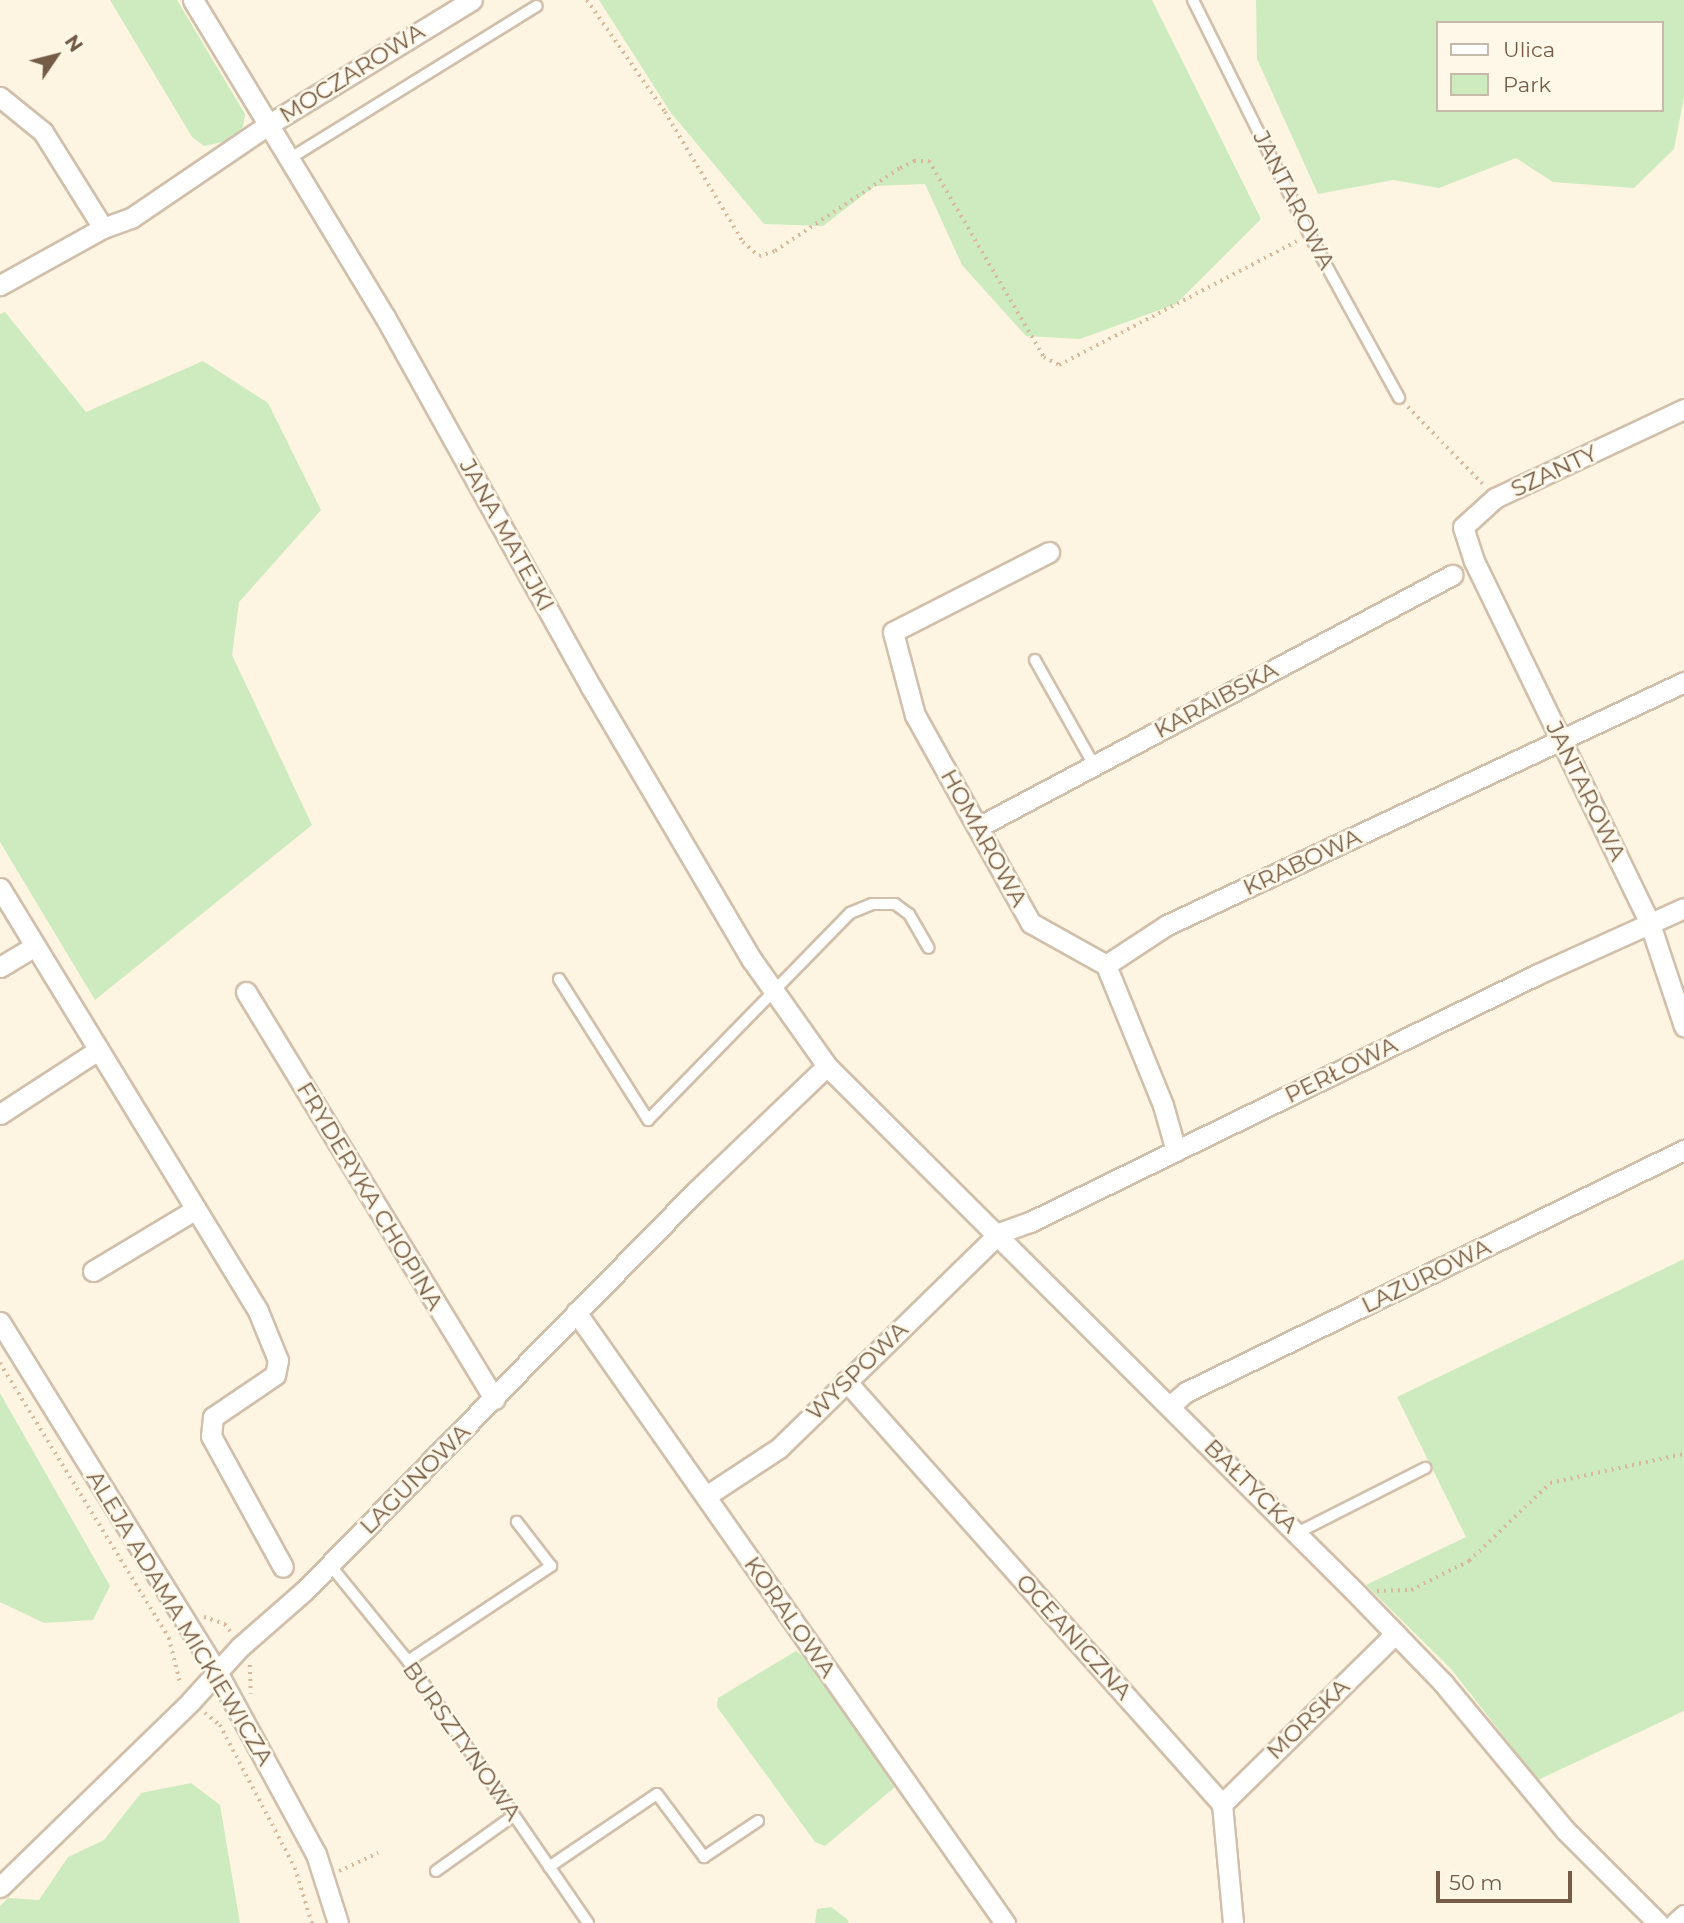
<!DOCTYPE html>
<meta charset="utf-8">
<style>
body{margin:0}
#map{position:relative;width:1684px;height:1923px;overflow:hidden;background:#fdf5e1;font-family:Montserrat,sans-serif}
div>[style]{position:absolute}
.green>*{inset:0;background:#cdebbf}
.path>*{height:3.5px;margin-top:-1.75px;transform-origin:0;background:repeating-linear-gradient(90deg,#d8b89b 0 2px,transparent 0 7px)}
.roads{filter:drop-shadow(2px 0 #d0bfab) drop-shadow(-2px 0 #d0bfab) drop-shadow(0 2px #d0bfab) drop-shadow(0 -2px #d0bfab)}
.lane>*{height:10px;margin:-5px;padding:0 5px;transform-origin:5px;border-radius:5px;background:#fff}
.street>*{height:19px;margin:-9.5px;padding:0 9.5px;transform-origin:9.5px;border-radius:9.5px;background:#fff}
span{translate:-50% -50%;white-space:nowrap;text-align:center;line-height:1.15;-webkit-text-stroke:5px #fff8e8;paint-order:stroke}
.street-label{font-size:23px;color:#755c47}
.legend{position:absolute;left:1436px;top:21px;width:228px;height:91px;box-sizing:border-box;background:#fff8e8;border:2px solid #c8baa8;margin:0;padding:9px 12px;list-style:none;font-size:21px;color:#755c47}
.legend li{display:flex;align-items:center;gap:14px;height:35px}
.legend b{width:35px;border:2px solid #c8baa8}
.north{position:absolute;left:21px;top:21px;width:70px;height:70px;-webkit-text-stroke:5px #fff8e8;paint-order:stroke;rotate:55deg;font-size:19px;font-weight:700;line-height:28px;text-align:center;color:#755c47}
.north::after{content:'';display:block;margin:auto;width:24px;height:32px;background:#755c47;clip-path:polygon(50% 0,100% 100%,50% 72%,0 100%)}
.scale{position:absolute;left:1436px;top:1871px;width:136px;height:32px;box-sizing:border-box;border:4px solid #755c47;border-top:0;padding-left:9px;font-size:21px;line-height:24px;white-space:nowrap;color:#755c47;-webkit-text-stroke:5px #fff8e8;paint-order:stroke}
</style>
<div id="map">
<div class="green">
<i style="clip-path:polygon(110px 0,177px 0,245px 114px,243px 127px,227px 141px,204px 146px,192px 137px)"></i>
<i style="clip-path:polygon(599px 0,1152px 0,1261px 219px,1176px 304px,1080px 339px,1026px 336px,962px 265px,925px 184px,875px 186px,823px 226px,764px 224px,671px 113px)"></i>
<i style="clip-path:polygon(evenodd,1256px 0,1684px 0,1684px 97px,1674px 149px,1634px 188px,1553px 182px,1516px 158px,1439px 188px,1393px 180px,1318px 194px,1257px 59px,1256px 0,1437px 23px,1661px 23px,1661px 110px,1437px 110px,1437px 23px)"></i>
<i style="clip-path:polygon(5px 312px,86px 412px,203px 361px,268px 403px,321px 510px,239px 602px,232px 655px,312px 825px,95px 1000px,0 842px,0 314px)"></i>
<i style="clip-path:polygon(1684px 1259px,1684px 1711px,1538px 1780px,1451px 1669px,1366px 1585px,1466px 1537px,1397px 1397px)"></i>
<i style="clip-path:polygon(0 1393px,110px 1586px,93px 1620px,44px 1623px,0 1602px)"></i>
<i style="clip-path:polygon(796px 1651px,809px 1661px,895px 1787px,825px 1846px,815px 1842px,717px 1707px,718px 1698px)"></i>
<i style="clip-path:polygon(191px 1783px,220px 1805px,240px 1923px,0 1923px,0 1906px,8px 1898px,39px 1900px,68px 1857px,104px 1840px,141px 1793px)"></i>
<i style="clip-path:polygon(831px 1907px,847px 1919px,849px 1923px,815px 1923px,817px 1909px)"></i>
</div>
<div class="path">
<i style="left:587px;top:0;width:136px;rotate:55.1deg"></i>
<i style="left:665px;top:112px;width:152px;rotate:59deg"></i>
<i style="left:743px;top:242px;width:21px;rotate:41deg"></i>
<i style="left:759px;top:256px;width:17px;rotate:-17deg"></i>
<i style="left:775px;top:251px;width:150px;rotate:-33.6deg"></i>
<i style="left:900px;top:168px;width:16px;rotate:-27deg"></i>
<i style="left:914px;top:161px;width:15px"></i>
<i style="left:929px;top:161px;width:227px;rotate:59.6deg"></i>
<i style="left:1044px;top:357px;width:17px;rotate:28deg"></i>
<i style="left:1059px;top:365px;width:268px;rotate:-27.5deg"></i>
<i style="left:1408px;top:407px;width:107px;rotate:45.8deg"></i>
<i style="left:0;top:1363px;width:323px;rotate:58.4deg"></i>
<i style="left:169px;top:1638px;width:49px;rotate:76deg"></i>
<i style="left:1377px;top:1591px;width:34px;rotate:-2deg"></i>
<i style="left:1411px;top:1590px;width:65px;rotate:-26.6deg"></i>
<i style="left:1469px;top:1561px;width:112px;rotate:-43.9deg"></i>
<i style="left:1550px;top:1483px;width:137px;rotate:-12.2deg"></i>
<i style="left:204px;top:1617px;width:22px;rotate:18deg"></i>
<i style="left:225px;top:1624px;width:9px;rotate:54deg"></i>
<i style="left:250px;top:1665px;width:29px;rotate:88deg"></i>
<i style="left:205px;top:1713px;width:19px;rotate:39deg"></i>
<i style="left:220px;top:1725px;width:161px;rotate:62.3deg"></i>
<i style="left:295px;top:1868px;width:58px;rotate:72.8deg"></i>
<i style="left:339px;top:1871px;width:43px;rotate:-24.8deg"></i>
</div>
<div class="roads">
<div class="lane">
<i style="left:1193px;top:0;width:261px;rotate:63.6deg"></i>
<i style="left:1309px;top:234px;width:187px;rotate:61.2deg"></i>
<i style="left:289px;top:159px;width:291px;rotate:-31.7deg"></i>
<i style="left:1035px;top:660px;width:120px;rotate:60.7deg"></i>
<i style="left:559px;top:979px;width:167px;rotate:57.7deg"></i>
<i style="left:648px;top:1120px;width:289px;rotate:-45.7deg"></i>
<i style="left:850px;top:913px;width:24px;rotate:-22deg"></i>
<i style="left:872px;top:904px;width:23px"></i>
<i style="left:895px;top:904px;width:17px;rotate:36deg"></i>
<i style="left:909px;top:914px;width:39px;rotate:60deg"></i>
<i style="left:1297px;top:1533px;width:144px;rotate:-26.9deg"></i>
<i style="left:330px;top:1565px;width:124px;rotate:50.9deg"></i>
<i style="left:408px;top:1661px;width:318px;rotate:55.5deg"></i>
<i style="left:408px;top:1661px;width:172px;rotate:-33.6deg"></i>
<i style="left:551px;top:1566px;width:56px;rotate:-127.7deg"></i>
<i style="left:549px;top:1867px;width:130px;rotate:-34.1deg"></i>
<i style="left:657px;top:1794px;width:79px;rotate:53.3deg"></i>
<i style="left:704px;top:1857px;width:65px;rotate:-33.7deg"></i>
<i style="left:436px;top:1871px;width:95px;rotate:-35.5deg"></i>
</div>
<div class="street">
<i style="left:193px;top:0;width:371px;rotate:58.8deg"></i>
<i style="left:385px;top:317px;width:423px;rotate:60.9deg"></i>
<i style="left:591px;top:687px;width:317px;rotate:59.5deg"></i>
<i style="left:752px;top:960px;width:130px;rotate:54.7deg"></i>
<i style="left:827px;top:1066px;width:744px;rotate:44.89deg"></i>
<i style="left:1354px;top:1591px;width:128px;rotate:45.9deg"></i>
<i style="left:1443px;top:1683px;width:191px;rotate:50.3deg"></i>
<i style="left:1565px;top:1830px;width:132px;rotate:45deg"></i>
<i style="left:0;top:97px;width:55px;rotate:39.1deg"></i>
<i style="left:43px;top:132px;width:113px;rotate:58deg"></i>
<i style="left:103px;top:228px;width:118px;rotate:151deg"></i>
<i style="left:103px;top:228px;width:30px;rotate:-20deg"></i>
<i style="left:131px;top:218px;width:166px;rotate:-34.2deg"></i>
<i style="left:268px;top:125px;width:239px;rotate:-31.5deg"></i>
<i style="left:1684px;top:409px;width:209px;rotate:154.8deg"></i>
<i style="left:1495px;top:498px;width:43px;rotate:137.8deg"></i>
<i style="left:1463px;top:527px;width:36px;rotate:72deg"></i>
<i style="left:1474px;top:561px;width:403px;rotate:64.1deg"></i>
<i style="left:1650px;top:924px;width:108px;rotate:71.6deg"></i>
<i style="left:1049px;top:552px;width:175px;rotate:152.9deg"></i>
<i style="left:893px;top:632px;width:86px;rotate:75.2deg"></i>
<i style="left:915px;top:715px;width:238px;rotate:60.9deg"></i>
<i style="left:1031px;top:923px;width:86px;rotate:29.2deg"></i>
<i style="left:980px;top:826px;width:535px;rotate:-28deg"></i>
<i style="left:0;top:888px;width:495px;rotate:58.6deg"></i>
<i style="left:258px;top:1311px;width:53px;rotate:67.8deg"></i>
<i style="left:278px;top:1360px;width:15px;rotate:101deg"></i>
<i style="left:275px;top:1375px;width:75px;rotate:145.9deg"></i>
<i style="left:213px;top:1417px;width:19px;rotate:96deg"></i>
<i style="left:211px;top:1436px;width:149px;rotate:61.2deg"></i>
<i style="left:0;top:967px;width:41px;rotate:-31deg"></i>
<i style="left:246px;top:992px;width:477px;rotate:58.6deg"></i>
<i style="left:0;top:1114px;width:117px;rotate:-33.1deg"></i>
<i style="left:1176px;top:1151px;width:48px;rotate:-105.8deg"></i>
<i style="left:1163px;top:1105px;width:151px;rotate:-112.2deg"></i>
<i style="left:1106px;top:965px;width:73px;rotate:-33.3deg"></i>
<i style="left:1167px;top:925px;width:571px;rotate:-25.17deg"></i>
<i style="left:93px;top:1271px;width:120px;rotate:-31deg"></i>
<i style="left:576px;top:1312px;width:747px;rotate:54.93deg"></i>
<i style="left:0;top:1322px;width:410px;rotate:58.2deg"></i>
<i style="left:216px;top:1670px;width:209px;rotate:61.5deg"></i>
<i style="left:316px;top:1854px;width:72px;rotate:72.3deg"></i>
<i style="left:846px;top:1381px;width:566px;rotate:48.37deg"></i>
<i style="left:1222px;top:1804px;width:120px;rotate:84.7deg"></i>
<i style="left:1171px;top:1405px;width:20px;rotate:-41deg"></i>
<i style="left:1186px;top:1392px;width:554px;rotate:-25.92deg"></i>
<i style="left:706px;top:1496px;width:87px;rotate:-33.3deg"></i>
<i style="left:779px;top:1448px;width:308px;rotate:-44.3deg"></i>
<i style="left:999px;top:1233px;width:33px;rotate:-20deg"></i>
<i style="left:1030px;top:1222px;width:565px;rotate:-26.02deg"></i>
<i style="left:1538px;top:974px;width:160px;rotate:-24.3deg"></i>
<i style="left:1222px;top:1804px;width:243px;rotate:-44.5deg"></i>
<i style="left:0;top:1887px;width:267px;rotate:-44.2deg"></i>
<i style="left:191px;top:1701px;width:73px;rotate:-47.8deg"></i>
<i style="left:240px;top:1647px;width:85px;rotate:-41.2deg"></i>
<i style="left:304px;top:1591px;width:560px;rotate:-45.58deg"></i>
<i style="left:696px;top:1191px;width:181px;rotate:-43.7deg"></i>
<i style="left:1675px;top:1923px;width:12px;rotate:-42deg"></i>
</div>
</div>
<div class="street-label">
<span style="left:352px;top:73px;rotate:-32deg">MOCZAROWA</span>
<span style="left:1294px;top:200px;rotate:63deg">JANTAROWA</span>
<span style="left:1554px;top:471px;rotate:-25deg">SZANTY</span>
<span style="left:507px;top:535px;rotate:61deg">JANA MATEJKI</span>
<span style="left:1216px;top:700px;rotate:-28deg">KARAIBSKA</span>
<span style="left:1586px;top:791px;rotate:64deg">JANTAROWA</span>
<span style="left:984px;top:838px;rotate:61deg">HOMAROWA</span>
<span style="left:1302px;top:862px;rotate:-25deg">KRABOWA</span>
<span style="left:1341px;top:1070px;rotate:-26deg">PERŁOWA</span>
<span style="left:370px;top:1196px;rotate:59deg">FRYDERYKA CHOPINA</span>
<span style="left:1426px;top:1276px;rotate:-26deg">LAZUROWA</span>
<span style="left:857px;top:1371px;rotate:-44deg">WYSPOWA</span>
<span style="left:415px;top:1479px;rotate:-45deg">LAGUNOWA</span>
<span style="left:1251px;top:1486px;rotate:45deg">BAŁTYCKA</span>
<span style="left:790px;top:1617px;rotate:55deg">KORALOWA</span>
<span style="left:180px;top:1618px;rotate:59deg">ALEJA ADAMA MICKIEWICZA</span>
<span style="left:1074px;top:1637px;rotate:48deg">OCEANICZNA</span>
<span style="left:1308px;top:1719px;rotate:-44deg">MORSKA</span>
<span style="left:462px;top:1741px;rotate:55deg">BURSZTYNOWA</span>
</div>
<ul class="legend">
<li><b style="height:9px;background:#fff"></b>Ulica</li>
<li><b style="height:19px;background:#cdebbf"></b>Park</li>
</ul>
<div class="north">N</div>
<div class="scale">50 m</div>
</div>
